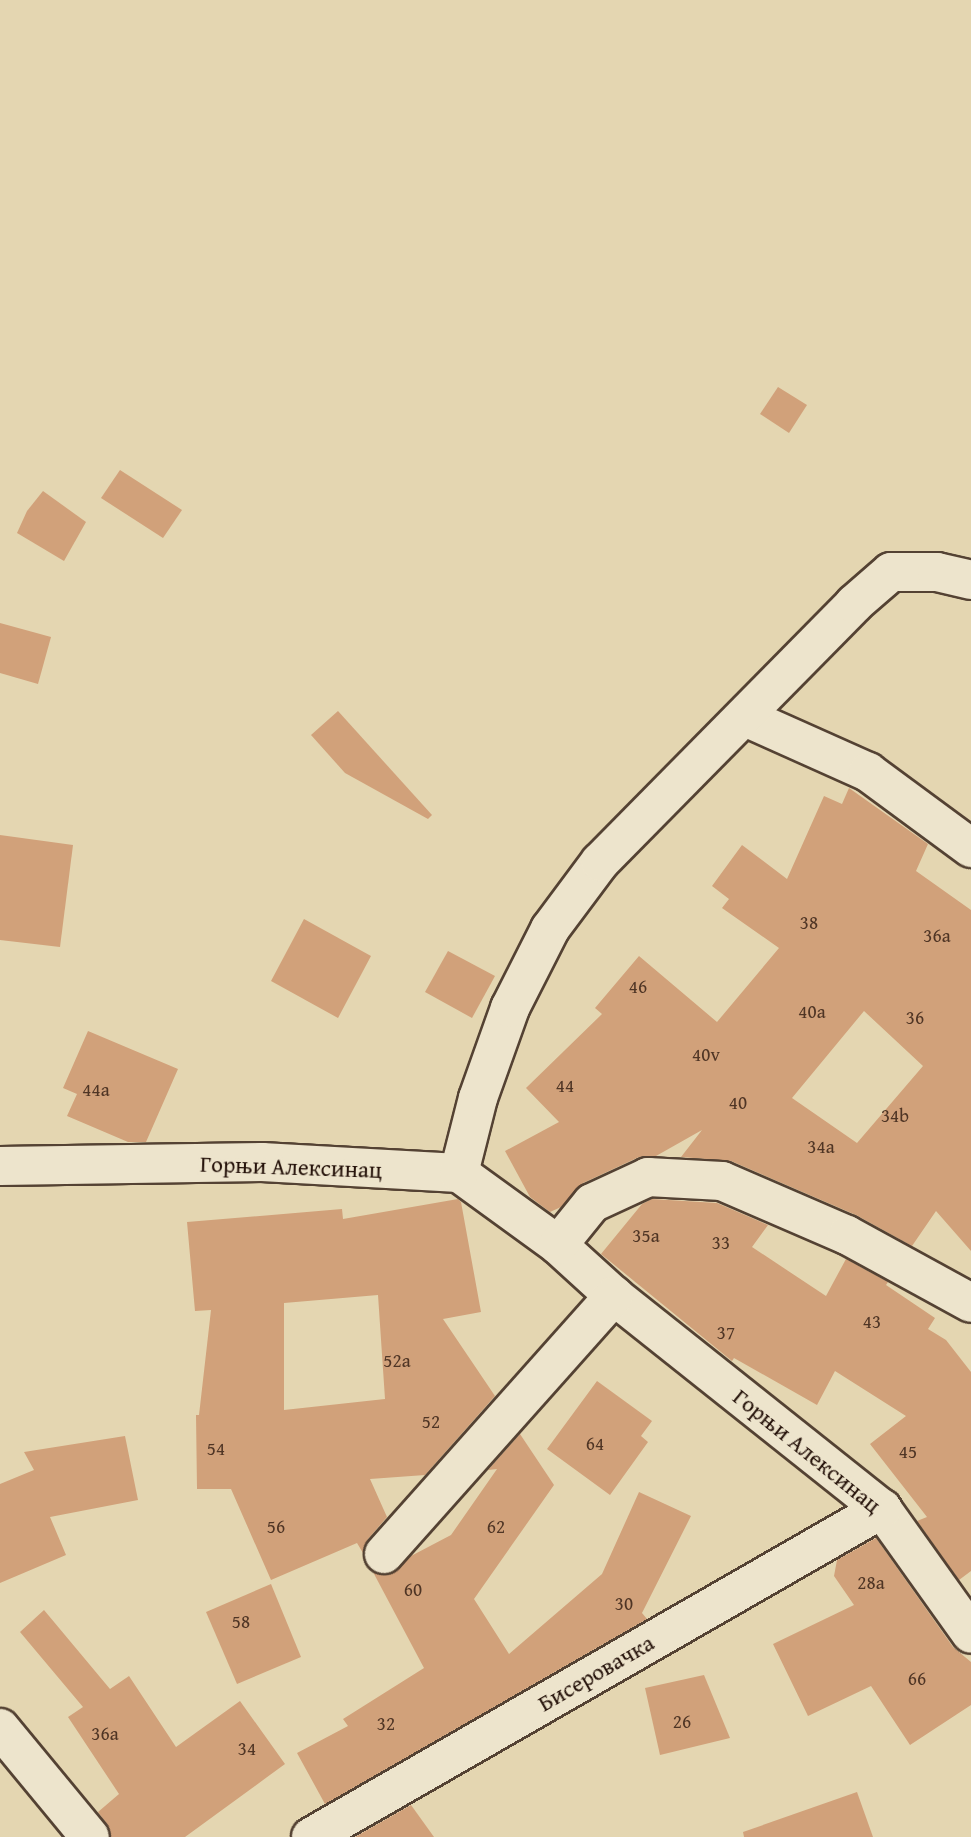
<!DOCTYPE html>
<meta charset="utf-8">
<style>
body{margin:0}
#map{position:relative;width:971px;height:1837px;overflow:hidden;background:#e4d6b1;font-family:"Gentium Book Plus",serif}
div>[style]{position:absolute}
.building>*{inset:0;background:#d1a17a}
.roads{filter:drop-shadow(2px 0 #544233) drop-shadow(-2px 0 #544233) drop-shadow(0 2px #544233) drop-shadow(0 -2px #544233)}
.minor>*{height:38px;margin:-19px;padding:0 19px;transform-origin:19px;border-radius:19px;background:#ede4cc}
span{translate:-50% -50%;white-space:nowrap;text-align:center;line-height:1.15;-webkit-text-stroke:5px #ede4cc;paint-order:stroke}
.number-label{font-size:19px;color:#4f3525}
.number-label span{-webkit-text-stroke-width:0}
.street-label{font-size:23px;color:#241109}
</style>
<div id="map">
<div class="building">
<i style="clip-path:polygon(778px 387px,807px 405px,789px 433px,760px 414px)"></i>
<i style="clip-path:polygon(120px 470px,182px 510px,163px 538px,101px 498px)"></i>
<i style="clip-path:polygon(43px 491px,86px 522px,64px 561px,17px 533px,27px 511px)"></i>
<i style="clip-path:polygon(0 623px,51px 637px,38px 684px,0 673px)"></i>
<i style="clip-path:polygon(338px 711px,432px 815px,428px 819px,345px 773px,311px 735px)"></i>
<i style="clip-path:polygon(evenodd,849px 788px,928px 844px,916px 871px,971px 910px,971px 1251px,936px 1211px,912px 1246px,856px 1215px,731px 1161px,681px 1157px,702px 1130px,656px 1156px,639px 1157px,583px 1183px,561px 1207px,550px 1212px,530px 1197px,505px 1151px,559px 1122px,526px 1088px,602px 1014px,595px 1008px,639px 956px,717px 1022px,779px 948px,722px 908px,729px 899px,712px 886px,742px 845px,787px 879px,824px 796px,842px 804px,849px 788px,864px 1011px,923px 1066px,857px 1143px,792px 1098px,864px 1011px)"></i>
<i style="clip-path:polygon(0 835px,73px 845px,60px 947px,0 940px)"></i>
<i style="clip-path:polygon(304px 919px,371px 956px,338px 1018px,271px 981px)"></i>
<i style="clip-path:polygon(448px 951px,495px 976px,472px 1018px,425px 992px)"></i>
<i style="clip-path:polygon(88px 1031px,178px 1069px,146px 1142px,128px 1142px,67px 1116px,77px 1094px,63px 1088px)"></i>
<i style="clip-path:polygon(evenodd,458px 1199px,461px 1202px,481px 1312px,443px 1319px,495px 1396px,425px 1475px,370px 1479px,387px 1517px,368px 1539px,363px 1553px,357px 1543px,271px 1580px,231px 1489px,197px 1489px,196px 1415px,199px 1415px,211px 1310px,195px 1311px,187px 1222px,342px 1209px,343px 1219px,458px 1199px,378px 1295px,385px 1399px,284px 1410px,284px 1303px,378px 1295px)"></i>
<i style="clip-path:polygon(652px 1199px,717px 1203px,768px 1225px,752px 1247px,826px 1296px,846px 1259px,888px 1282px,886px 1285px,935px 1318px,928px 1329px,946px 1340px,971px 1372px,971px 1571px,959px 1580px,917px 1521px,927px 1517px,870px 1444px,906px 1416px,835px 1371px,817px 1405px,734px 1358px,732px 1361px,601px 1254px,642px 1204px)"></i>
<i style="clip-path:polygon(597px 1381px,652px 1421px,641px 1436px,648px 1442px,610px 1495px,547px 1449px)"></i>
<i style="clip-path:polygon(520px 1434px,554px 1485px,474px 1599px,509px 1654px,602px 1574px,639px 1492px,691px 1516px,642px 1613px,647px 1619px,325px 1804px,297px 1753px,348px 1726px,343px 1719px,424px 1668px,373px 1572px,391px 1574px,411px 1556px,451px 1535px,497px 1469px,488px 1470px)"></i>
<i style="clip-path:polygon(125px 1436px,138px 1500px,50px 1517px,66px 1555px,0 1583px,0 1484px,34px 1470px,24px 1452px)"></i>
<i style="clip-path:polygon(876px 1538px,953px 1647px,971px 1662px,971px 1705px,910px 1745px,871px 1686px,808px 1716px,773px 1644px,854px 1605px,834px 1576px,837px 1560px)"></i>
<i style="clip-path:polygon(271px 1584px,301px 1657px,237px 1684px,206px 1612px)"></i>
<i style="clip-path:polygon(44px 1610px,110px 1689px,129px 1676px,176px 1747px,240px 1701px,285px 1764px,185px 1837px,111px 1837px,107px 1824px,98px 1812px,119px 1794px,68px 1717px,83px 1707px,20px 1632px)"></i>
<i style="clip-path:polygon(704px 1675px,730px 1738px,660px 1755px,645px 1688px)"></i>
<i style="clip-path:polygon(857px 1792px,873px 1837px,744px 1837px,743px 1832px)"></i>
<i style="clip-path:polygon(411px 1805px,434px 1837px,355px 1837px)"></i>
</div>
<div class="roads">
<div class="minor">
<i style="left:745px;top:717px;width:135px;rotate:24.1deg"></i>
<i style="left:868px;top:772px;width:128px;rotate:36.4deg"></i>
<i style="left:0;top:1166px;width:262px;rotate:-0.9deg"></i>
<i style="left:262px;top:1162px;width:197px;rotate:3.2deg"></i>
<i style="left:459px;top:1173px;width:122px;rotate:36deg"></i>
<i style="left:558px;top:1245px;width:76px;rotate:42.3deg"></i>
<i style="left:614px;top:1296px;width:342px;rotate:38.5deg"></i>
<i style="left:882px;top:1509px;width:153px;rotate:54.5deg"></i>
<i style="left:459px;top:1173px;width:77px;rotate:-75.8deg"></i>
<i style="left:478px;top:1098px;width:96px;rotate:-70.4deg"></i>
<i style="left:510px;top:1008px;width:89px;rotate:-63.1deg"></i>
<i style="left:550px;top:929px;width:84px;rotate:-53.3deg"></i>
<i style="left:600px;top:862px;width:362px;rotate:-45.4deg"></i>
<i style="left:854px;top:604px;width:49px;rotate:-40.9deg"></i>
<i style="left:891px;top:572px;width:46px"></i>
<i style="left:937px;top:572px;width:35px;rotate:13deg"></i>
<i style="left:558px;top:1245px;width:54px;rotate:-51deg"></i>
<i style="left:592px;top:1203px;width:62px;rotate:-24.9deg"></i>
<i style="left:648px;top:1177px;width:74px;rotate:3.1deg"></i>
<i style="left:722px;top:1181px;width:136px;rotate:23.4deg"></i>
<i style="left:847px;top:1235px;width:141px;rotate:28.7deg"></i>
<i style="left:384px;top:1554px;width:346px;rotate:-48.3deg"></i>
<i style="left:0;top:1728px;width:141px;rotate:50.5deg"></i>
<i style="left:311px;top:1837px;width:659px;rotate:-29.87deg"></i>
</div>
</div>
<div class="number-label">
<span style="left:809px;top:923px">38</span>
<span style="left:937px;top:936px">36a</span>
<span style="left:638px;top:987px">46</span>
<span style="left:812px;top:1012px">40a</span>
<span style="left:915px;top:1018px">36</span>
<span style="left:706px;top:1055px">40v</span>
<span style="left:565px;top:1086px">44</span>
<span style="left:96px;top:1090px">44a</span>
<span style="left:738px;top:1103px">40</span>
<span style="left:895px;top:1116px">34b</span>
<span style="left:821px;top:1147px">34a</span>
<span style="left:646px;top:1236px">35a</span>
<span style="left:721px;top:1243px">33</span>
<span style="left:872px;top:1322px">43</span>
<span style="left:726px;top:1333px">37</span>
<span style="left:397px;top:1361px">52a</span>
<span style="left:431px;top:1422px">52</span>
<span style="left:595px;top:1444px">64</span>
<span style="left:216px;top:1449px">54</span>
<span style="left:908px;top:1452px">45</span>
<span style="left:276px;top:1527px">56</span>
<span style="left:496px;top:1527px">62</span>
<span style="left:871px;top:1583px">28a</span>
<span style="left:413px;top:1590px">60</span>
<span style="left:624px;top:1604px">30</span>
<span style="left:241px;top:1622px">58</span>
<span style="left:917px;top:1679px">66</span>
<span style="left:682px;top:1722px">26</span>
<span style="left:386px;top:1724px">32</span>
<span style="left:105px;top:1734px">36a</span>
<span style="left:247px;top:1749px">34</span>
</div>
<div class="street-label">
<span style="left:291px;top:1167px;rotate:2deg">Горњи Алексинац</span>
<span style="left:807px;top:1451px;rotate:39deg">Горњи Алексинац</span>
<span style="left:596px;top:1673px;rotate:-30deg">Бисеровачка</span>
</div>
</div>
